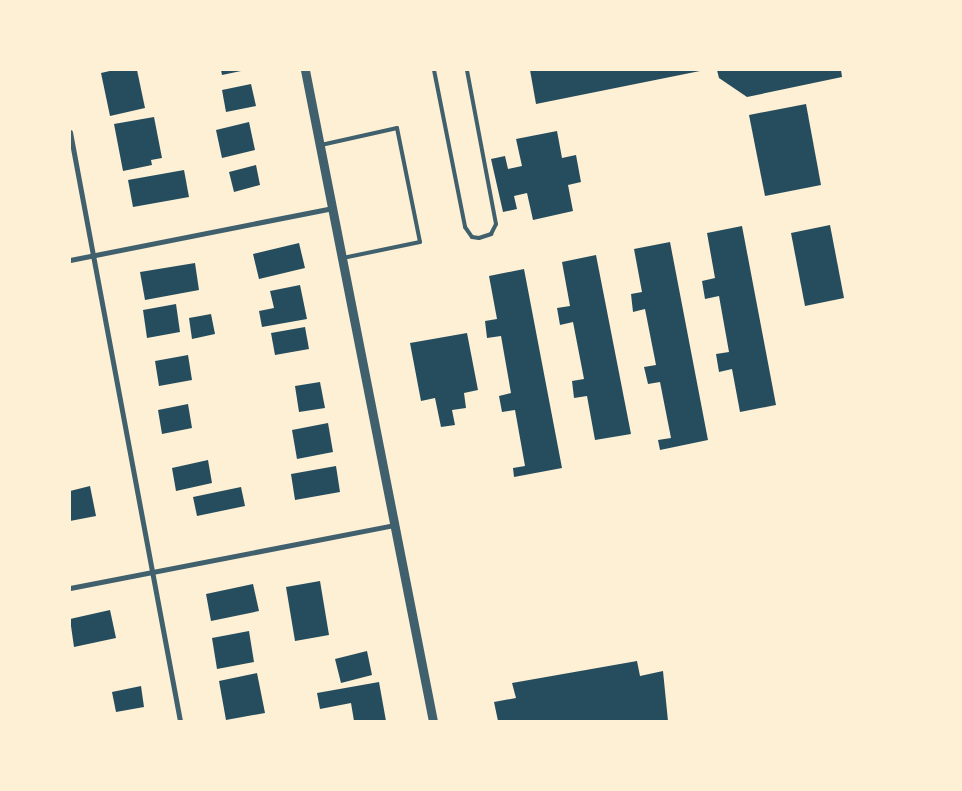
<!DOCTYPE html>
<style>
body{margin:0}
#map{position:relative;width:962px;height:791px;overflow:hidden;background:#fdf0d5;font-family:Merriweather,serif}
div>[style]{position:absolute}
.building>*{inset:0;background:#264d5e}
.service>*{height:4px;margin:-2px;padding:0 2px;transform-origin:2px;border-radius:2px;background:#3f606c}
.minor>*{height:5px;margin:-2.5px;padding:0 2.5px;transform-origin:2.5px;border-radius:2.5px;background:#3f606c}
.tertiary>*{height:9px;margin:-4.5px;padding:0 4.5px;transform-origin:4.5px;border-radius:4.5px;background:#3f606c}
span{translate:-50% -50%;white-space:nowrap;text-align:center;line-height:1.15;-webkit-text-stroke:5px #fdf0d5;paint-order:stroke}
.frame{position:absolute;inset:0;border:71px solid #fdf0d5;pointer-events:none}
</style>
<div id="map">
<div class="building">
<i style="clip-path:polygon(114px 70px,137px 70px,145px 108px,110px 116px,101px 73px)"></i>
<i style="clip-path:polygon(221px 70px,241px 70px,241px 71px,222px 75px)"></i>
<i style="clip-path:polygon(530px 70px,700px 70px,700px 71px,536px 104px)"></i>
<i style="clip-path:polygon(717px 70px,841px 70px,842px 77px,747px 97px,719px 78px)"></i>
<i style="clip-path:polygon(251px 84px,256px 106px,226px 112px,222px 90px)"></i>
<i style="clip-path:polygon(806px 104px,821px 185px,765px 196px,749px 115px)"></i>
<i style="clip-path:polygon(154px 117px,162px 158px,151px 160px,152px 165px,123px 171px,114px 124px)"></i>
<i style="clip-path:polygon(249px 122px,255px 150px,222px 158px,216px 130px)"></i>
<i style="clip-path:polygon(557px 131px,562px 158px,576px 155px,581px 182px,568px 185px,573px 211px,533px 220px,527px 193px,514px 196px,517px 209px,503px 212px,491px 159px,505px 156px,508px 169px,522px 166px,516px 139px)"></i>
<i style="clip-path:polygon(256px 165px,260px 185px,234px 192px,229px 172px)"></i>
<i style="clip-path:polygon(184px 170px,189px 197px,133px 207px,128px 180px)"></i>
<i style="clip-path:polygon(830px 225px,844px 298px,805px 306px,791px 233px)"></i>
<i style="clip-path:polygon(742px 226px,776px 405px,740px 412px,732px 369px,719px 372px,716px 354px,729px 352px,719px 296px,705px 299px,702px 281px,715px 278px,707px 233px)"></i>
<i style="clip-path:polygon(670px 242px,708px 440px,660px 450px,658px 440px,671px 438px,660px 382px,648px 384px,644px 367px,656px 365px,645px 309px,633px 312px,631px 294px,642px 292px,634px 249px)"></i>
<i style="clip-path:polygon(299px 243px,305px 268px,259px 279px,253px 254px)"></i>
<i style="clip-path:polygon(596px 255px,631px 434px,595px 440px,587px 396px,574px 398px,572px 381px,584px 379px,573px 322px,560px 325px,557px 308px,570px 306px,562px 262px)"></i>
<i style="clip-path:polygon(195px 263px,199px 290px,145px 300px,140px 272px)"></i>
<i style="clip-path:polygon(524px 269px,562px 468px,514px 477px,513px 468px,525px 466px,515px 410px,502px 412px,499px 396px,511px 393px,501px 336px,487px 338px,485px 321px,497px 319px,489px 276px)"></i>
<i style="clip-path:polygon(300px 285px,307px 319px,262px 327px,259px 311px,274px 308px,270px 291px)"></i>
<i style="clip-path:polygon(176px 304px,180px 332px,147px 338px,143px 310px)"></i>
<i style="clip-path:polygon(211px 314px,215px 334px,192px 339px,189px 318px)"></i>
<i style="clip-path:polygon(305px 327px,309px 349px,275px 355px,271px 333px)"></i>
<i style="clip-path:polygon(467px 333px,478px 390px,464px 393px,466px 408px,452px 410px,455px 425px,441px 427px,435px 398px,421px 401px,410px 343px)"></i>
<i style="clip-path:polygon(188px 355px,192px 380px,159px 386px,155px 361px)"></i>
<i style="clip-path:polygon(320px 382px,325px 408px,299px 412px,295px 386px)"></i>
<i style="clip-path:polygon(188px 404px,192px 428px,162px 434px,158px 410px)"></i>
<i style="clip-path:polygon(328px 423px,333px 452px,297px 459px,292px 430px)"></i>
<i style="clip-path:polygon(208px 460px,212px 483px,176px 491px,172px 468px)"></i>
<i style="clip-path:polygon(336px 466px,340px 492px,295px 500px,291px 474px)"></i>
<i style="clip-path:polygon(90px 486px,96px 516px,70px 521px,70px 491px)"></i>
<i style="clip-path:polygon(241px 487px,245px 506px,197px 516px,193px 497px)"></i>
<i style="clip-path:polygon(320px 581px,329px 635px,295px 641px,286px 587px)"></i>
<i style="clip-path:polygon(253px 584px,259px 611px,211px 621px,206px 594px)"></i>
<i style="clip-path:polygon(110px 610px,116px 638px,74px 647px,70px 619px)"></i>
<i style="clip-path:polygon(249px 631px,254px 662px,217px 669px,212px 638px)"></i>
<i style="clip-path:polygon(367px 651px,372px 675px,341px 683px,335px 659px)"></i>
<i style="clip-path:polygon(637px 661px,640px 676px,663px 671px,668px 721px,498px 721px,494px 702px,516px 698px,512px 683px)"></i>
<i style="clip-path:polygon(257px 673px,265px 713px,226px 720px,219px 681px)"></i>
<i style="clip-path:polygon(379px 682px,386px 721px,354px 721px,351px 703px,320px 709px,317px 693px)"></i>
<i style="clip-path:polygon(141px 686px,144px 707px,116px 712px,112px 692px)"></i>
</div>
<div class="service">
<i style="left:434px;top:70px;width:160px;rotate:78.8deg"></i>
<i style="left:465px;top:227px;width:12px;rotate:55deg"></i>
<i style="left:472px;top:237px;width:7px;rotate:8deg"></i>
<i style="left:479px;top:238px;width:13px;rotate:-18deg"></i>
<i style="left:491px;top:234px;width:11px;rotate:-63deg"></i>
<i style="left:496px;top:224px;width:157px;rotate:-100.7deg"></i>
<i style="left:321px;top:145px;width:78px;rotate:-12.6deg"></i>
<i style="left:397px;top:128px;width:116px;rotate:78.6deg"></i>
<i style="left:420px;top:242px;width:79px;rotate:168.3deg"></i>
</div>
<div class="minor">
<i style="left:70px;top:132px;width:599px;rotate:79.42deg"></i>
<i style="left:70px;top:260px;width:268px;rotate:-11.2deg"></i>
<i style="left:70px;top:588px;width:331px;rotate:-11deg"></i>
</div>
<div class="tertiary">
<i style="left:305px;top:70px;width:663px;rotate:78.88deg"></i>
</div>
<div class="frame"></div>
</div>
